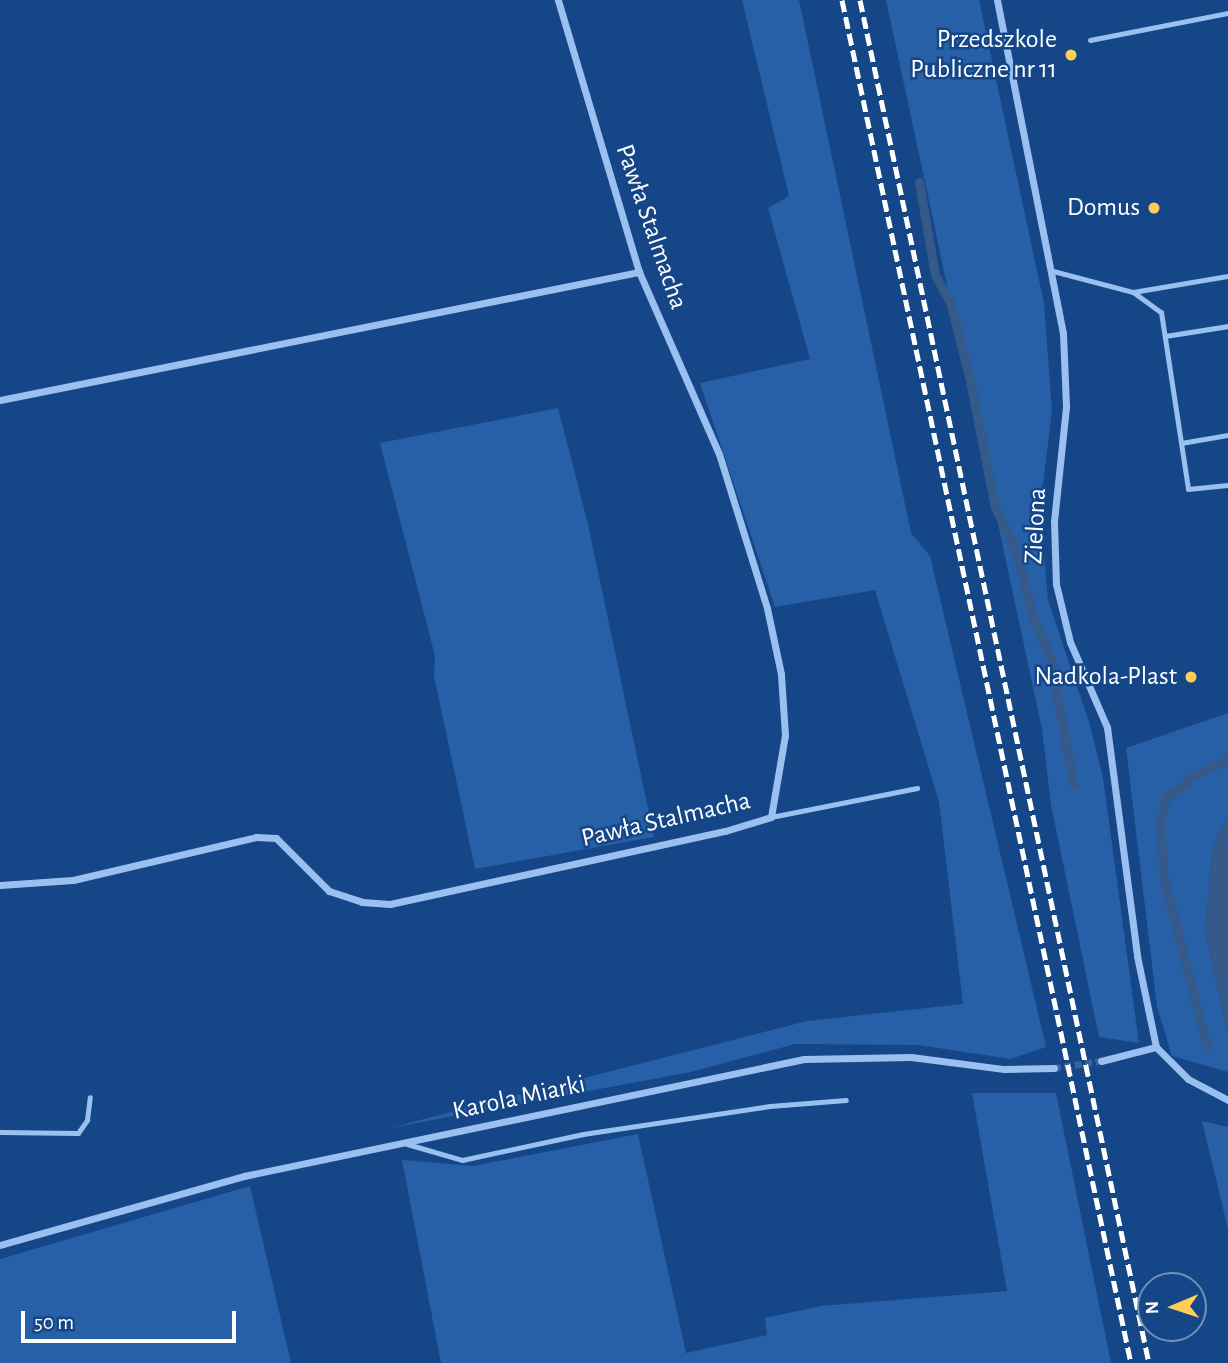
<!DOCTYPE html>
<meta charset="utf-8">
<style>
body{margin:0}
#map{position:relative;width:1228px;height:1363px;overflow:hidden;background:#154687;font-family:"Alegreya Sans",sans-serif}
div>[style]{position:absolute}
.green>*{inset:0;background:#2760a6}
.water>*{inset:0;background:#355a89}
.stream>*{height:9px;margin:-4.5px;padding:0 4.5px;transform-origin:4.5px;border-radius:4.5px;background:#355a89}
.minor-tunnel>*{height:7px;margin-top:-3.5px;transform-origin:0;background:repeating-linear-gradient(90deg,#386299 0 7px,transparent 0 10.5px)}
.service>*{height:5px;margin:-2.5px;padding:0 2.5px;transform-origin:2.5px;border-radius:2.5px;background:#9ac0ef}
.minor>*{height:7px;margin:-3.5px;padding:0 3.5px;transform-origin:3.5px;border-radius:3.5px;background:#9ac0ef}
.rail>*{height:5px;margin-top:-2.5px;transform-origin:0;background:repeating-linear-gradient(90deg,#fff 0 12px,transparent 0 17px)}
.dots>*{width:19px;height:19px;translate:-50% -50%;box-sizing:border-box;border:4px solid #154687;border-radius:50%}
span{translate:-50% -50%;white-space:nowrap;text-align:center;line-height:1.15;-webkit-text-stroke:5px #154687;paint-order:stroke}
.poi-label{font-size:26px;color:#fff}
.right{translate:-100% -50%;text-align:right}
.street-label{font-size:26px;color:#fff}
.north{position:absolute;left:1137px;top:1272px;width:70px;height:70px;box-sizing:border-box;background:#154687;border:2px solid #7390b7;border-radius:50%;rotate:268deg;font-size:19px;font-weight:700;line-height:28px;text-align:center;color:#fff}
.north::after{content:'';display:block;margin:auto;width:24px;height:32px;background:#ffce57;clip-path:polygon(50% 0,100% 100%,50% 72%,0 100%)}
.scale{position:absolute;left:21px;top:1311px;width:215px;height:32px;box-sizing:border-box;border:4px solid #fff;border-top:0;padding-left:9px;font-size:21px;line-height:24px;white-space:nowrap;color:#fff;-webkit-text-stroke:5px #154687;paint-order:stroke}
</style>
<div id="map">
<div class="green">
<i style="clip-path:polygon(742px 0,799px 0,911px 533px,930px 556px,1046px 1047px,1011px 1059px,918px 1045px,795px 1044px,691px 1072px,389px 1128px,807px 1021px,963px 1004px,939px 802px,875px 590px,775px 607px,700px 383px,810px 359px,768px 208px,789px 196px)"></i>
<i style="clip-path:polygon(886px 0,979px 0,1044px 303px,1052px 411px,1040px 508px,1048px 600px,1090px 725px,1103px 778px,1139px 1043px,1099px 1037px,1051px 805px,1042px 729px)"></i>
<i style="clip-path:polygon(558px 408px,588px 524px,654px 837px,475px 869px,434px 676px,435px 656px,380px 443px)"></i>
<i style="clip-path:polygon(1228px 713px,1228px 819px,1213px 844px,1205px 931px,1228px 1034px,1228px 1072px,1172px 1056px,1157px 1007px,1126px 748px)"></i>
<i style="clip-path:polygon(972px 1093px,1056px 1093px,1111px 1363px,441px 1363px,402px 1160px,473px 1166px,638px 1134px,686px 1353px,767px 1335px,765px 1318px,821px 1306px,1007px 1291px)"></i>
<i style="clip-path:polygon(1202px 1121px,1228px 1127px,1228px 1229px)"></i>
<i style="clip-path:polygon(250px 1186px,291px 1363px,0 1363px,0 1259px)"></i>
</div>
<div class="water">
<i style="clip-path:polygon(1228px 819px,1228px 1034px,1205px 931px,1213px 844px)"></i>
</div>
<div class="stream">
<i style="left:919px;top:182px;width:94px;rotate:80.2deg"></i>
<i style="left:935px;top:275px;width:31px;rotate:61deg"></i>
<i style="left:950px;top:302px;width:76px;rotate:75.6deg"></i>
<i style="left:969px;top:376px;width:134px;rotate:78.8deg"></i>
<i style="left:995px;top:507px;width:46px;rotate:64deg"></i>
<i style="left:1015px;top:548px;width:72px;rotate:75.6deg"></i>
<i style="left:1033px;top:618px;width:42px;rotate:65.9deg"></i>
<i style="left:1050px;top:656px;width:130px;rotate:79.8deg"></i>
<i style="left:1207px;top:1047px;width:172px;rotate:-104.4deg"></i>
<i style="left:1164px;top:880px;width:58px;rotate:-93.9deg"></i>
<i style="left:1160px;top:822px;width:25px;rotate:-76deg"></i>
<i style="left:1166px;top:798px;width:36px;rotate:-39deg"></i>
<i style="left:1194px;top:775px;width:38px;rotate:-25deg"></i>
</div>
<div class="minor-tunnel">
<i style="left:1054px;top:1068px;width:48px;rotate:-8.5deg"></i>
</div>
<div class="service">
<i style="left:1090px;top:40px;width:141px;rotate:-11.1deg"></i>
<i style="left:1053px;top:271px;width:83px;rotate:14.7deg"></i>
<i style="left:1133px;top:292px;width:96px;rotate:-9.6deg"></i>
<i style="left:1133px;top:292px;width:34px;rotate:36deg"></i>
<i style="left:1161px;top:312px;width:179px;rotate:81.3deg"></i>
<i style="left:1188px;top:489px;width:40px;rotate:-5.7deg"></i>
<i style="left:1165px;top:336px;width:64px;rotate:-9deg"></i>
<i style="left:1181px;top:443px;width:48px;rotate:-9.7deg"></i>
<i style="left:771px;top:817px;width:149px;rotate:-11.2deg"></i>
<i style="left:0;top:1132px;width:78px;rotate:0.7deg"></i>
<i style="left:78px;top:1133px;width:16px;rotate:-55deg"></i>
<i style="left:87px;top:1120px;width:23px;rotate:-83deg"></i>
<i style="left:407px;top:1144px;width:57px;rotate:16.2deg"></i>
<i style="left:462px;top:1160px;width:124px;rotate:-12.1deg"></i>
<i style="left:583px;top:1134px;width:189px;rotate:-8.5deg"></i>
<i style="left:770px;top:1106px;width:76px;rotate:-4.5deg"></i>
</div>
<div class="minor">
<i style="left:997px;top:0;width:340px;rotate:78.8deg"></i>
<i style="left:1063px;top:334px;width:73px;rotate:87.6deg"></i>
<i style="left:1066px;top:407px;width:115px;rotate:96deg"></i>
<i style="left:1054px;top:521px;width:63px;rotate:88.2deg"></i>
<i style="left:1056px;top:584px;width:60px;rotate:76.4deg"></i>
<i style="left:1070px;top:642px;width:93px;rotate:66.5deg"></i>
<i style="left:1107px;top:727px;width:231px;rotate:82.5deg"></i>
<i style="left:1137px;top:956px;width:93px;rotate:78.2deg"></i>
<i style="left:1156px;top:1047px;width:45px;rotate:45deg"></i>
<i style="left:1188px;top:1079px;width:45px;rotate:27.7deg"></i>
<i style="left:0;top:400px;width:652px;rotate:-11.33deg"></i>
<i style="left:0;top:885px;width:73px;rotate:-3.9deg"></i>
<i style="left:73px;top:880px;width:188px;rotate:-13.2deg"></i>
<i style="left:256px;top:837px;width:20px;rotate:3deg"></i>
<i style="left:276px;top:838px;width:75px;rotate:45deg"></i>
<i style="left:329px;top:891px;width:35px;rotate:18deg"></i>
<i style="left:362px;top:902px;width:28px;rotate:4deg"></i>
<i style="left:390px;top:904px;width:343px;rotate:-12.3deg"></i>
<i style="left:725px;top:831px;width:48px;rotate:-16.9deg"></i>
<i style="left:771px;top:817px;width:83px;rotate:-80.3deg"></i>
<i style="left:785px;top:735px;width:61px;rotate:-93.8deg"></i>
<i style="left:781px;top:674px;width:67px;rotate:-102deg"></i>
<i style="left:767px;top:608px;width:161px;rotate:-107.3deg"></i>
<i style="left:719px;top:454px;width:199px;rotate:-113.7deg"></i>
<i style="left:639px;top:272px;width:284px;rotate:-106.6deg"></i>
<i style="left:1101px;top:1061px;width:57px;rotate:-14.3deg"></i>
<i style="left:0;top:1245px;width:254px;rotate:-15.8deg"></i>
<i style="left:244px;top:1176px;width:572px;rotate:-11.8deg"></i>
<i style="left:804px;top:1059px;width:107px;rotate:-1.1deg"></i>
<i style="left:911px;top:1057px;width:94px;rotate:7.4deg"></i>
<i style="left:1004px;top:1069px;width:50px;rotate:-1.1deg"></i>
</div>
<div class="rail">
<i style="left:842px;top:0;width:1393px;rotate:78.03deg"></i>
<i style="left:860px;top:0;width:1393px;rotate:78.03deg"></i>
</div>
<div class="dots">
<i style="left:1071px;top:55px;background:#ffce57"></i>
<i style="left:1154px;top:208px;background:#ffce57"></i>
<i style="left:1191px;top:677px;background:#ffce57"></i>
</div>
<div class="poi-label">
<span class="right" style="left:1057px;top:55px">Przedszkole<br>Publiczne nr 11</span>
<span class="right" style="left:1140px;top:208px">Domus</span>
<span class="right" style="left:1177px;top:677px">Nadkola-Plast</span>
</div>
<div class="street-label">
<span style="left:651px;top:227px;rotate:71deg">Pawła Stalmacha</span>
<span style="left:1036px;top:526px;rotate:-87deg">Zielona</span>
<span style="left:666px;top:820px;rotate:-13deg">Pawła Stalmacha</span>
<span style="left:519px;top:1098px;rotate:-12deg">Karola Miarki</span>
</div>
<div class="north">N</div>
<div class="scale">50 m</div>
</div>
